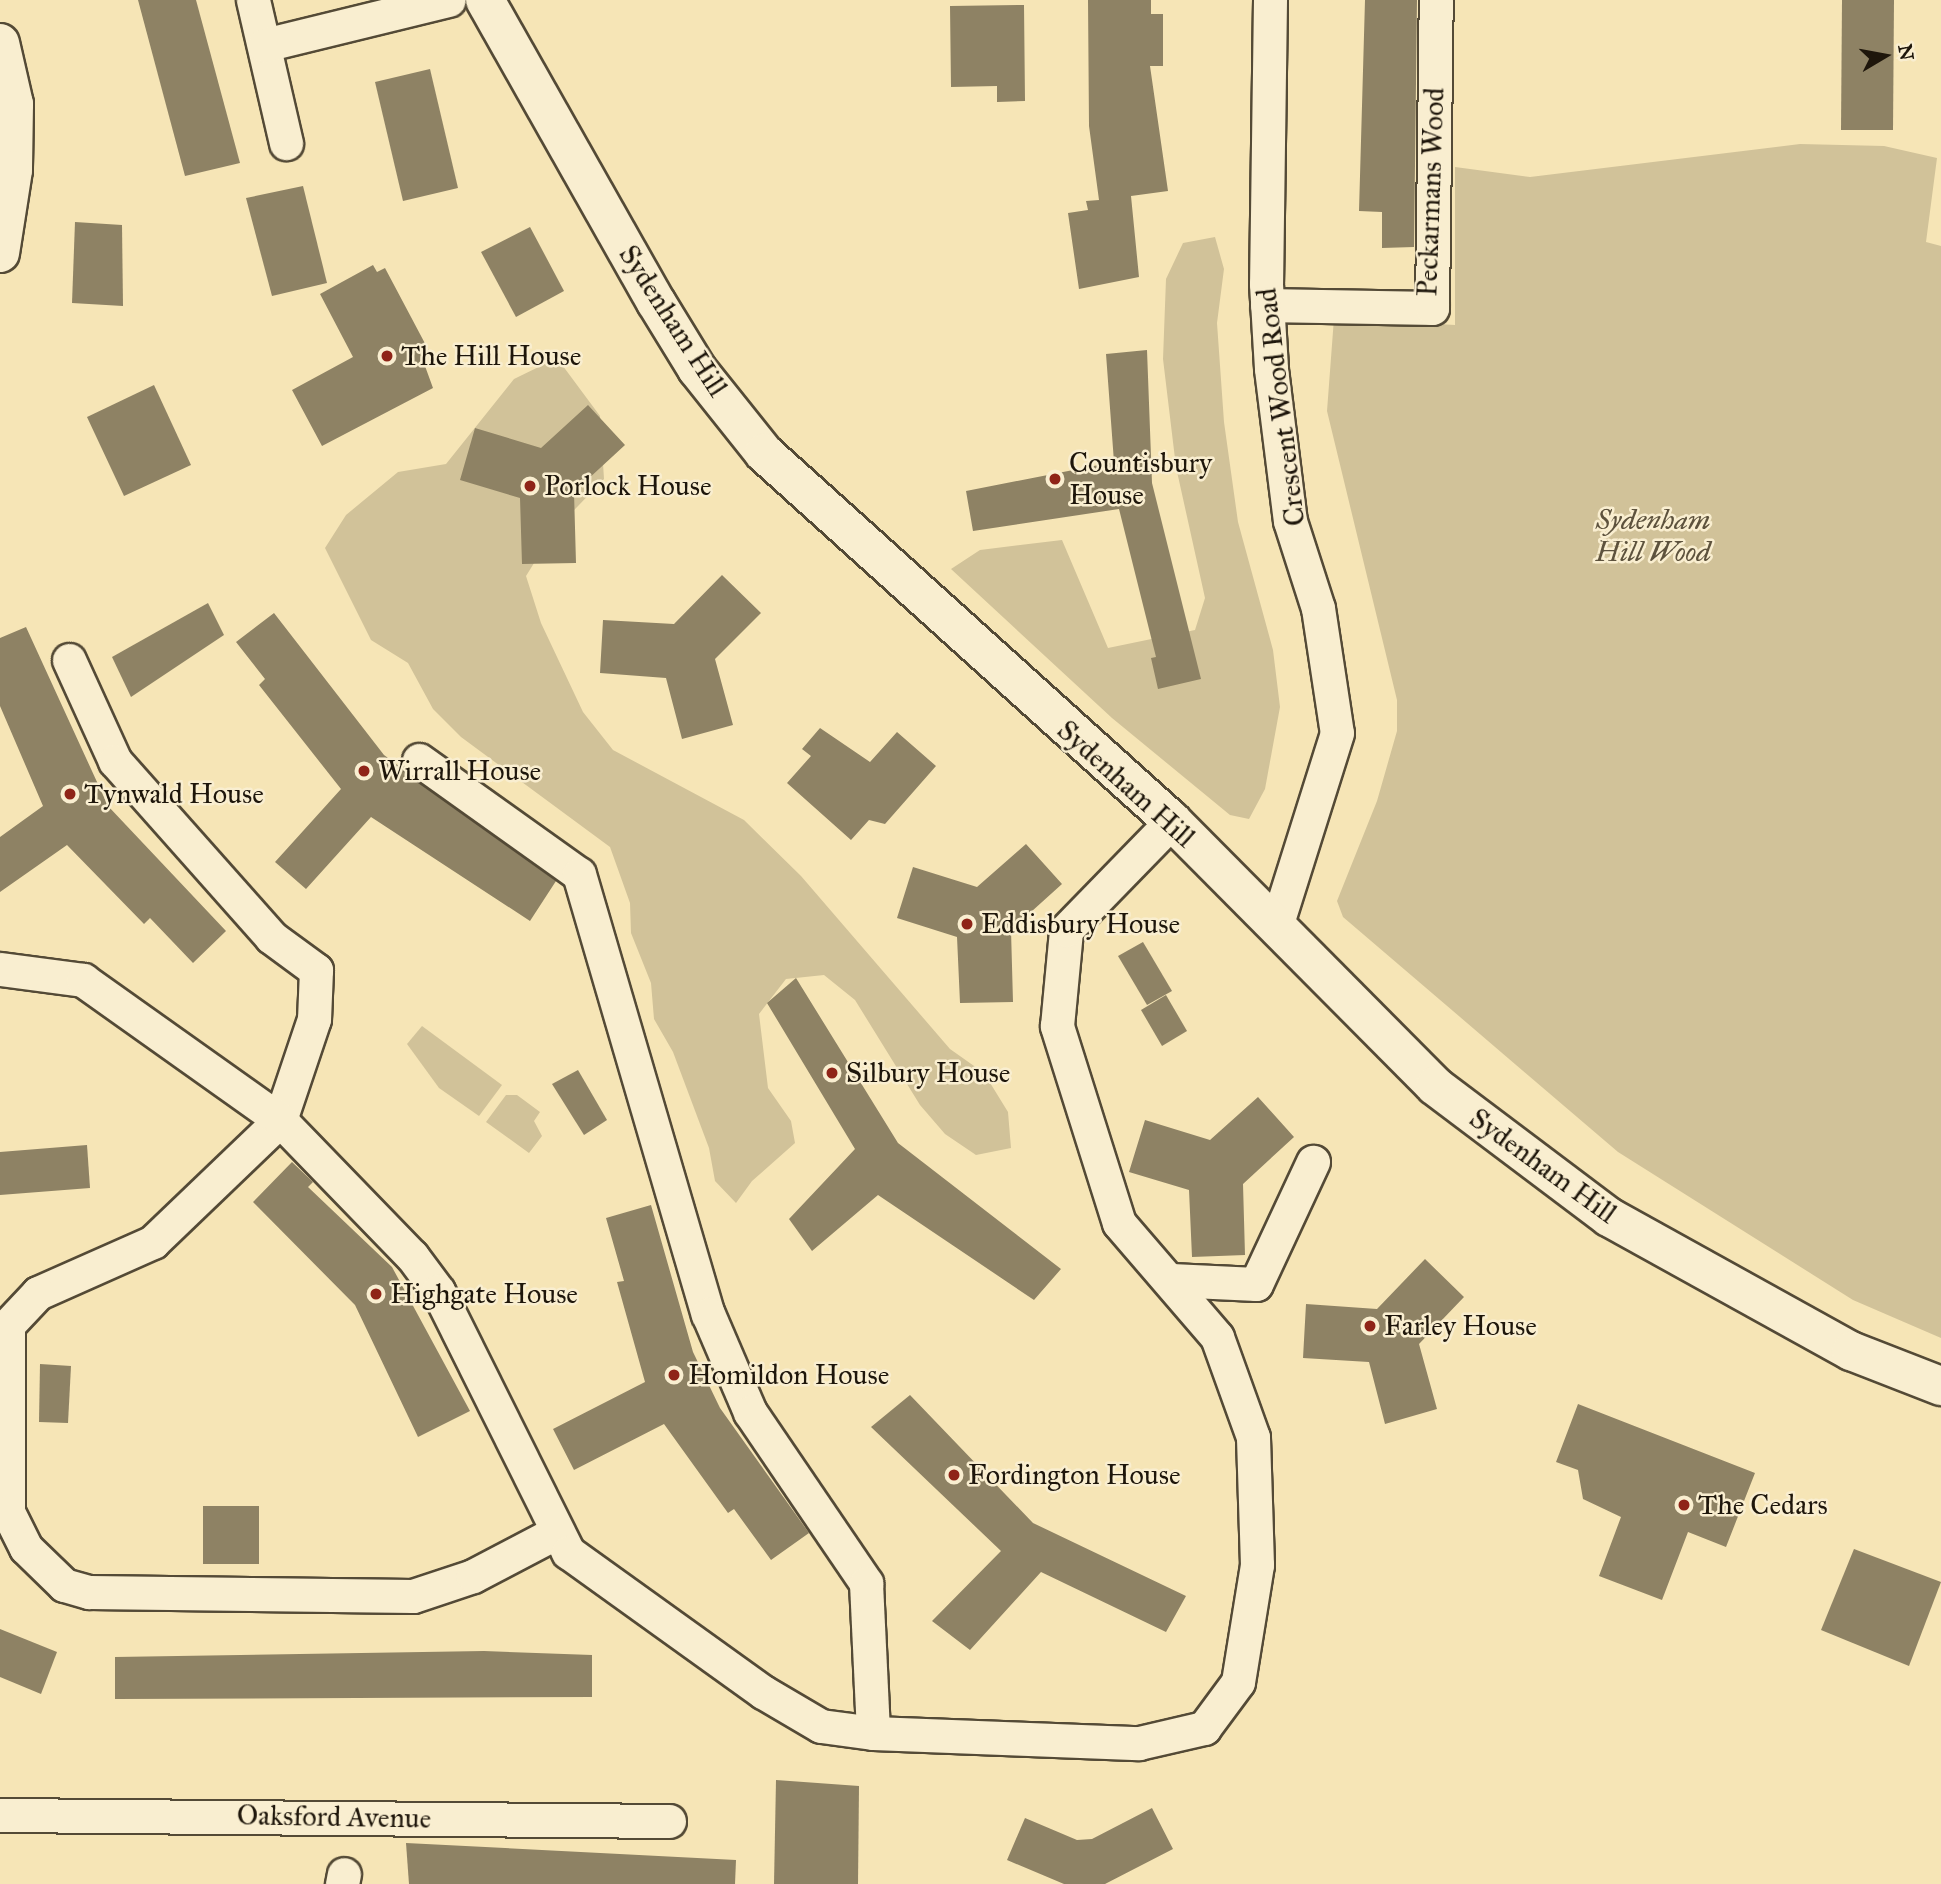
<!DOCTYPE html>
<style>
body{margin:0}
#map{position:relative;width:1941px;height:1884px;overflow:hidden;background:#f6e5b6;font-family:"IM FELL Great Primer",serif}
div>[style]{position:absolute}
.green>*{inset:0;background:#d1c299}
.building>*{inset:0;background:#8e8264}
.roads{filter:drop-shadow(2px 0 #544a36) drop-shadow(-2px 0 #544a36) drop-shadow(0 2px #544a36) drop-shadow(0 -2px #544a36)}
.street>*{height:33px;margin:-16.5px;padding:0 16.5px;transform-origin:16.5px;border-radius:16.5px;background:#f9eed0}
.secondary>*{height:38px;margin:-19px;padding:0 19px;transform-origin:19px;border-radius:19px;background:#f9eed0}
.dots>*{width:19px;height:19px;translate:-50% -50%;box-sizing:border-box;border:4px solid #f9eed0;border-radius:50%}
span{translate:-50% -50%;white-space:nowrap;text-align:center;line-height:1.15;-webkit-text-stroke:5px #f9eed0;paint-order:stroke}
.street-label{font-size:28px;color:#1e160b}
.poi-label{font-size:28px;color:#1e160b}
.left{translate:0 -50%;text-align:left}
.park-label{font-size:28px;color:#5d523d;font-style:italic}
.north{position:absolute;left:1850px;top:21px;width:70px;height:70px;-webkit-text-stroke:5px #f9eed0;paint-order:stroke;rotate:80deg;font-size:19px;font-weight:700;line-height:28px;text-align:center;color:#1e160b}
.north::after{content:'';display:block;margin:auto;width:24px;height:32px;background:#1e160b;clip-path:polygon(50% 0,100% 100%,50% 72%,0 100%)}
</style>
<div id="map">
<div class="green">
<i style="clip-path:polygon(1800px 144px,1884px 146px,1937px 158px,1926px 242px,1941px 246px,1941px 1338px,1853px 1300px,1618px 1152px,1343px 917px,1337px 901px,1377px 801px,1397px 731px,1397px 700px,1327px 411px,1334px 318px,1455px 325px,1455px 167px,1530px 177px)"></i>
<i style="clip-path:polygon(1215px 237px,1224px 269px,1217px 323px,1224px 422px,1238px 522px,1273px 650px,1280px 707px,1265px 789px,1249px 819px,1230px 815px,1112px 718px,951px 569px,980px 550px,1062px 540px,1108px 648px,1195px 630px,1205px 598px,1176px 467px,1163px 359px,1166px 279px,1183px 243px)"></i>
<i style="clip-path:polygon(557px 358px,600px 416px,604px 479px,554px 531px,526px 576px,541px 623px,583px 712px,613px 750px,744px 820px,801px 876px,950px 1049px,984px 1073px,1008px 1112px,1011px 1148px,976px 1155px,945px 1134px,920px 1105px,855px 1000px,824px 975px,786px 979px,759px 1014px,768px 1088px,791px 1121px,795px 1143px,752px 1181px,736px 1203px,715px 1181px,709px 1148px,673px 1052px,654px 1019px,651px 983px,631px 933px,630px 903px,610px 847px,461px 737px,433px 709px,408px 663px,371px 640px,325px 548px,346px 515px,398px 472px,446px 464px,514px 379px)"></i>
<i style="clip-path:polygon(422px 1026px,502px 1085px,479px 1116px,439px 1088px,407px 1044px)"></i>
<i style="clip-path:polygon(506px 1095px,517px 1095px,540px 1112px,534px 1121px,542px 1136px,529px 1153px,486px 1122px)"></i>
</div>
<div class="building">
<i style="clip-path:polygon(138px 0,196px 0,240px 163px,185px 176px)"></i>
<i style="clip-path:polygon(1088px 0,1151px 0,1151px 14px,1163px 14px,1163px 66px,1150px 66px,1168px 191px,1131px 196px,1139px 277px,1079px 289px,1068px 213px,1088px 210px,1086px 201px,1099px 200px,1089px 126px)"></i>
<i style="clip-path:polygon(1365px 0,1417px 0,1414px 247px,1382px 248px,1382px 212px,1359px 211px)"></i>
<i style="clip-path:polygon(1842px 0,1894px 0,1893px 130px,1841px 130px)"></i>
<i style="clip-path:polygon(1024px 5px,1025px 101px,997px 102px,997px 86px,951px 87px,950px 6px)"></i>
<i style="clip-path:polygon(430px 69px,458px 188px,403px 201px,375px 82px)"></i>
<i style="clip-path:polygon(303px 186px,327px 283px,272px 296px,246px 198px)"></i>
<i style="clip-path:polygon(75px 222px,122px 225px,123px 306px,72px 303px)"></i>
<i style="clip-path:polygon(530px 227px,564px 291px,516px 317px,481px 252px)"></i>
<i style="clip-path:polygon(373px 265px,377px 272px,385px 268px,429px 351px,421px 355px,433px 388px,322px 446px,292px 390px,353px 357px,320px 294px)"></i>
<i style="clip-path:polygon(1147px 350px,1152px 483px,1201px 679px,1158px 689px,1151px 658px,1156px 657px,1119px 509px,973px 531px,966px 491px,1114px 462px,1106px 354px)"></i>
<i style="clip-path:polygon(154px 385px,191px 465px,124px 496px,87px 417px)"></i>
<i style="clip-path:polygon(588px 405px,625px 445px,574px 492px,576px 563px,522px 564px,520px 498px,460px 480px,475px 428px,541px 448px)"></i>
<i style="clip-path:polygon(722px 575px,761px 613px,715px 659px,733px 725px,682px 739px,666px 678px,600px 673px,603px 620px,674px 624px)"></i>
<i style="clip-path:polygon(208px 603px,224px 635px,131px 697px,112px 657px)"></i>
<i style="clip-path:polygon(274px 613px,384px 755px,556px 881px,530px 921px,371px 817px,306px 889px,275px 862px,341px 789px,259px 685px,265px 679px,236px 642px)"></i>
<i style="clip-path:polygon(26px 627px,108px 806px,226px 931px,193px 963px,150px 918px,144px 924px,67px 845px,0 892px,0 837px,43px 806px,0 706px,0 638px)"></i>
<i style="clip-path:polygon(820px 728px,870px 762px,897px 732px,936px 766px,885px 824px,869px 820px,851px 840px,787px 783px,811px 756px,802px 749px)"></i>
<i style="clip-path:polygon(1026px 844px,1062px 884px,1011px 930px,1013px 1002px,960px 1003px,957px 937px,897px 918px,913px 867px,977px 887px)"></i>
<i style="clip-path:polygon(1143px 942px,1172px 991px,1147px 1005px,1118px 956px)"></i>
<i style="clip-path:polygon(796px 978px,898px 1143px,1061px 1269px,1034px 1300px,878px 1195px,812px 1251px,789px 1219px,855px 1149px,767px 1003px)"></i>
<i style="clip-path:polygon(1166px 995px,1187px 1031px,1162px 1046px,1141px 1010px)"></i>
<i style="clip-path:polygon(578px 1070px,607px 1120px,584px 1135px,552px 1084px)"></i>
<i style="clip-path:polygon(1258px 1097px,1294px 1137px,1243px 1184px,1245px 1255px,1192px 1257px,1189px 1190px,1129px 1172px,1145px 1120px,1210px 1140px)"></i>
<i style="clip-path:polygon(87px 1145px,90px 1188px,0 1195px,0 1152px)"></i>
<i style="clip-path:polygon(292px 1162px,313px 1182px,308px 1187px,392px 1267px,470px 1411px,418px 1437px,355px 1305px,253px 1202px)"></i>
<i style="clip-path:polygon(651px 1205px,693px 1352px,720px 1408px,809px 1533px,771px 1560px,734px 1509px,728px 1513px,664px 1424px,574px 1470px,553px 1429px,645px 1382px,617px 1282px,624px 1281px,606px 1218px)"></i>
<i style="clip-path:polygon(1425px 1259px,1464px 1297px,1419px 1344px,1437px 1409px,1385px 1424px,1369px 1362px,1303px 1358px,1306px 1304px,1377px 1309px)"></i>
<i style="clip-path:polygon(40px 1364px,71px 1366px,68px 1423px,39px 1422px)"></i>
<i style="clip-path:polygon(910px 1395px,1033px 1523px,1186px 1596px,1166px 1632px,1041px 1572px,970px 1650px,932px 1621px,1001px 1551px,871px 1427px)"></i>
<i style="clip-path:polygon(1578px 1404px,1755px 1473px,1726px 1547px,1688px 1532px,1662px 1600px,1599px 1576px,1621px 1517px,1583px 1499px,1578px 1470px,1556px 1462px)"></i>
<i style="clip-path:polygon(203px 1506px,259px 1506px,259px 1564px,203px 1564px)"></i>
<i style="clip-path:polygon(1854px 1549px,1941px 1582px,1909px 1666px,1821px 1630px)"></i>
<i style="clip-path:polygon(0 1629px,57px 1652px,41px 1694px,0 1677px)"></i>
<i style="clip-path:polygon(484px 1651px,592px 1655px,592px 1697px,115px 1699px,115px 1657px)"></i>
<i style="clip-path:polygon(776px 1780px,859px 1786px,858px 1884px,774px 1884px)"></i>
<i style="clip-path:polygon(1152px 1808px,1173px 1849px,1105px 1884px,1064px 1884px,1007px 1860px,1025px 1818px,1077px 1840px,1092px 1839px)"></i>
<i style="clip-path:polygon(406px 1843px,736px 1860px,735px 1884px,409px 1884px)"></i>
</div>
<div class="roads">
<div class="street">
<i style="left:253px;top:0;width:147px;rotate:77deg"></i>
<i style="left:1270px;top:0;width:284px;rotate:90.8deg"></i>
<i style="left:1266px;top:284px;width:85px;rotate:86.6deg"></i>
<i style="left:1271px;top:369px;width:153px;rotate:82.9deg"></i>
<i style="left:1290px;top:521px;width:91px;rotate:72.2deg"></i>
<i style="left:1318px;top:608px;width:126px;rotate:81.4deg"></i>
<i style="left:1337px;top:733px;width:203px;rotate:107.5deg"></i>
<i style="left:264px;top:45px;width:190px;rotate:-13.7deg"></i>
<i style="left:1267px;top:305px;width:165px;rotate:1deg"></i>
<i style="left:1432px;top:308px;width:308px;rotate:-89.3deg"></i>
<i style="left:69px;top:660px;width:111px;rotate:65.5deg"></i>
<i style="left:115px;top:761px;width:235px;rotate:48.4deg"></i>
<i style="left:271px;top:937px;width:56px;rotate:36.3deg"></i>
<i style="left:316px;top:970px;width:49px;rotate:92.3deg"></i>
<i style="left:314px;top:1019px;width:107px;rotate:108.6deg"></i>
<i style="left:280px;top:1120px;width:176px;rotate:136.2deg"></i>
<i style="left:153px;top:1242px;width:126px;rotate:156.1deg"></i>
<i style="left:38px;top:1293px;width:44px;rotate:133.2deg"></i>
<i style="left:8px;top:1325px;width:187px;rotate:90deg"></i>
<i style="left:8px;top:1512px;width:40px;rotate:63.4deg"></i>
<i style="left:26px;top:1548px;width:53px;rotate:44.2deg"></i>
<i style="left:64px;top:1585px;width:26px;rotate:16deg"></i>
<i style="left:89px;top:1592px;width:324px;rotate:0.7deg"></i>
<i style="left:413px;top:1596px;width:63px;rotate:-18.4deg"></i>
<i style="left:473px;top:1576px;width:93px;rotate:-27.7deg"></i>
<i style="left:419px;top:760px;width:196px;rotate:35.5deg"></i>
<i style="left:579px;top:874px;width:459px;rotate:73.7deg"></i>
<i style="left:708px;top:1314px;width:107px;rotate:66.8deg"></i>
<i style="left:750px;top:1412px;width:207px;rotate:55.8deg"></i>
<i style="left:866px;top:1583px;width:150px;rotate:87.3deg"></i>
<i style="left:0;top:969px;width:84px;rotate:7.5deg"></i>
<i style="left:83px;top:980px;width:242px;rotate:35.4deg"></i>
<i style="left:280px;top:1120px;width:190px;rotate:45.9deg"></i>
<i style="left:412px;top:1256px;width:44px;rotate:53.4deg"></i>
<i style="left:438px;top:1291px;width:292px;rotate:63.5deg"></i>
<i style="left:568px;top:1552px;width:240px;rotate:35.7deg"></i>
<i style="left:763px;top:1692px;width:67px;rotate:30.4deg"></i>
<i style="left:821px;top:1726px;width:52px;rotate:7.7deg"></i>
<i style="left:873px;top:1733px;width:266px;rotate:2.2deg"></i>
<i style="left:1139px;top:1743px;width:67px;rotate:-13deg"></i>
<i style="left:1204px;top:1728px;width:57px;rotate:-53.5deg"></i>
<i style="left:1238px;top:1682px;width:119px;rotate:-80.8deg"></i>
<i style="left:1257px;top:1565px;width:128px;rotate:-91.8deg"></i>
<i style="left:1253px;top:1437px;width:106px;rotate:-109.8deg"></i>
<i style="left:1217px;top:1337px;width:150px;rotate:-130.7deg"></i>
<i style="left:1119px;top:1223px;width:207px;rotate:-107.5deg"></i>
<i style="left:1057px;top:1026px;width:96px;rotate:-84.6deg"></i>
<i style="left:1066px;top:930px;width:152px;rotate:-45.8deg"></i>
<i style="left:1171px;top:1280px;width:85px;rotate:2.7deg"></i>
<i style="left:1256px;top:1284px;width:135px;rotate:-65deg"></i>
<i style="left:0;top:1815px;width:669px;rotate:0.51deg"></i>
<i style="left:342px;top:1884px;width:10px;rotate:-79deg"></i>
</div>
<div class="secondary">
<i style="left:485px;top:0;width:347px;rotate:60.5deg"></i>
<i style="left:656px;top:302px;width:79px;rotate:58.5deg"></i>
<i style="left:697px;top:369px;width:107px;rotate:51.4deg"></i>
<i style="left:764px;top:453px;width:549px;rotate:42.05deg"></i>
<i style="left:1172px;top:821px;width:373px;rotate:45.2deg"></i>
<i style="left:1435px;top:1086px;width:218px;rotate:37deg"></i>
<i style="left:1609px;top:1217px;width:277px;rotate:29deg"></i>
<i style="left:1851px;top:1351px;width:97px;rotate:21.3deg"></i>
<i style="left:0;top:43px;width:63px;rotate:77.1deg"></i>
<i style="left:14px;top:104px;width:66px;rotate:90.9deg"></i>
<i style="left:13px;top:170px;width:84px;rotate:98.9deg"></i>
</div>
</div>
<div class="dots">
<i style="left:387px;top:356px;background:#8f2418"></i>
<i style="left:1055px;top:479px;background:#8f2418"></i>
<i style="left:530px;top:486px;background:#8f2418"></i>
<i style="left:364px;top:771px;background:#8f2418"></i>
<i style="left:70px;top:794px;background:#8f2418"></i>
<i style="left:967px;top:924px;background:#8f2418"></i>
<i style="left:832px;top:1073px;background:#8f2418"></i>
<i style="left:376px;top:1294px;background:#8f2418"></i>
<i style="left:1370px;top:1326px;background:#8f2418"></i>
<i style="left:674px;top:1375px;background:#8f2418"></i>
<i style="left:954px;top:1475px;background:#8f2418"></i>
<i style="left:1684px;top:1505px;background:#8f2418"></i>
</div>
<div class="street-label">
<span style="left:1431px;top:192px;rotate:-88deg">Peckarmans Wood</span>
<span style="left:673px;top:321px;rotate:57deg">Sydenham Hill</span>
<span style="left:1281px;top:407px;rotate:-97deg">Crescent Wood Road</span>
<span style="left:1126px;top:784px;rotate:42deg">Sydenham Hill</span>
<span style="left:1543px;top:1166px;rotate:36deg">Sydenham Hill</span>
<span style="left:334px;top:1817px;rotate:1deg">Oaksford Avenue</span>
</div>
<div class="poi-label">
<span class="left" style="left:401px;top:356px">The Hill House</span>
<span class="left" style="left:1069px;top:479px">Countisbury<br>House</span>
<span class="left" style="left:544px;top:486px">Porlock House</span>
<span class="left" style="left:378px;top:771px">Wirrall House</span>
<span class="left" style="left:84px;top:794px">Tynwald House</span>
<span class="left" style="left:981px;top:924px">Eddisbury House</span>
<span class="left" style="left:846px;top:1073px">Silbury House</span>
<span class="left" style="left:390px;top:1294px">Highgate House</span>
<span class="left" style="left:1384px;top:1326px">Farley House</span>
<span class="left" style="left:688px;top:1375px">Homildon House</span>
<span class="left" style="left:968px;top:1475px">Fordington House</span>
<span class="left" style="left:1698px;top:1505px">The Cedars</span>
</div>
<div class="park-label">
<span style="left:1653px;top:536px">Sydenham<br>Hill Wood</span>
</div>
<div class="north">N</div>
</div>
